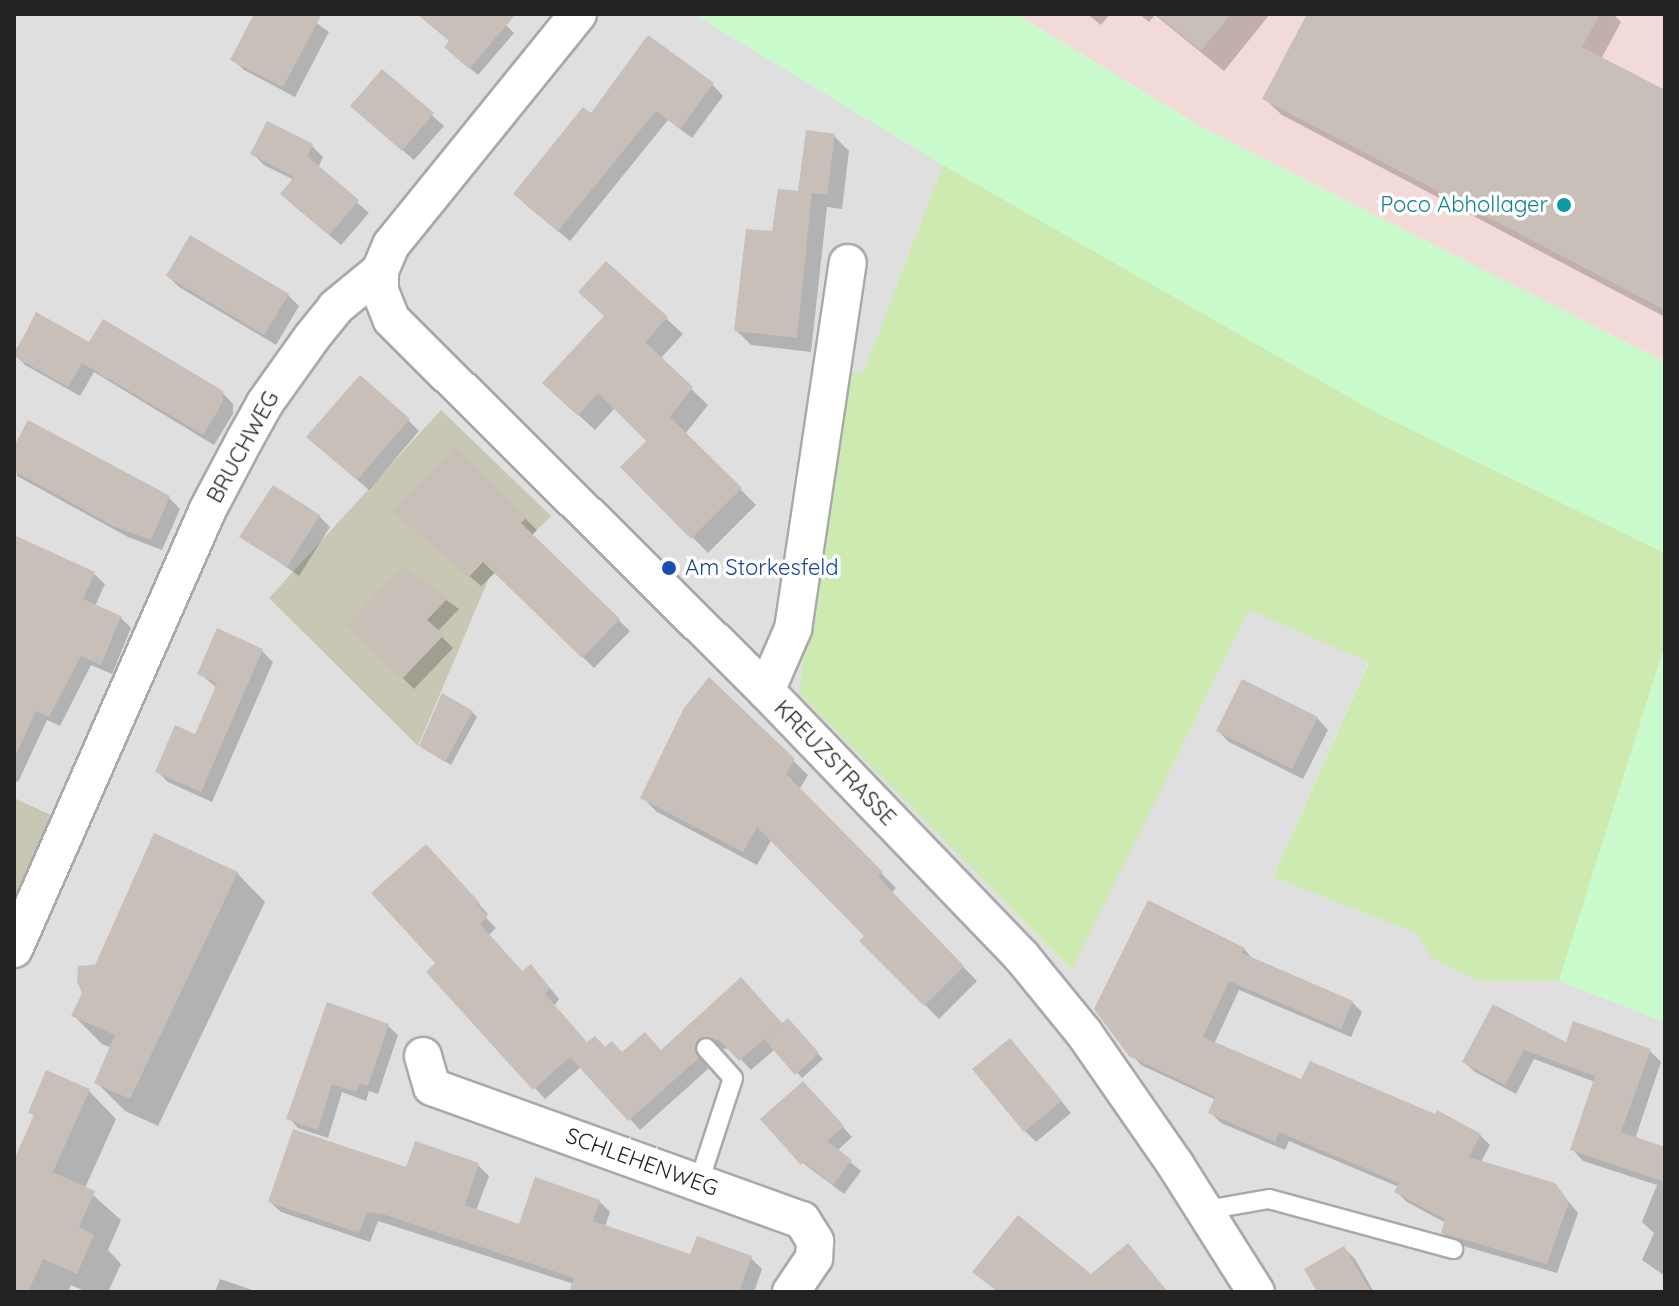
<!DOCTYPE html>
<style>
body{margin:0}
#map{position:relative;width:1679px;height:1306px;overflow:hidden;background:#f2efe9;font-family:Quicksand,sans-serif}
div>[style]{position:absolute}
.residential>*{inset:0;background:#e0dfdf}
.commercial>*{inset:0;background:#f2dad9}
.construction>*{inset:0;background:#c7c7b4}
.grass>*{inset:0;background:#cdebb0}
.park>*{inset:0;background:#c8facc}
.shadow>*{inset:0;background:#0003}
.building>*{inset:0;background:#c7bfb8}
.roads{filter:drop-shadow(2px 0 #a9a9a9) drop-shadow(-2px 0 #a9a9a9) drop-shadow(0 2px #a9a9a9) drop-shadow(0 -2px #a9a9a9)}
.service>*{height:18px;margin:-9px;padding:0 9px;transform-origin:9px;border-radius:9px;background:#fff}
.minor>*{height:36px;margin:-18px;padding:0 18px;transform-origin:18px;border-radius:18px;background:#fff}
.dots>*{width:22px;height:22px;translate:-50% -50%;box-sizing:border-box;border:4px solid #fff;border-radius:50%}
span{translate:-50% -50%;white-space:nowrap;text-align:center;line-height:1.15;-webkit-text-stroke:7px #fff;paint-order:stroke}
.culture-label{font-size:22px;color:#0d838f}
.right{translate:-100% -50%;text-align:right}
.street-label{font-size:22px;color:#222}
.transit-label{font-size:22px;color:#164399}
.left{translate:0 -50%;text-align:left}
.frame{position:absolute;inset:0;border:16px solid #222;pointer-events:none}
</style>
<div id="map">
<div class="residential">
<i style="clip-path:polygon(14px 14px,694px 14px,943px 165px,863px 375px,842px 368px,1072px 968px,1248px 609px,1369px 661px,1273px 877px,1417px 934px,1432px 959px,1479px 981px,1559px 981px,1665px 1022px,1665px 1292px,14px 1292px)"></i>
</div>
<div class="commercial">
<i style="clip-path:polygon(1016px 14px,1665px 14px,1665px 362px,1205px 129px)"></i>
</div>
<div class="construction">
<i style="clip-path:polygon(441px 410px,551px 516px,489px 578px,418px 746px,269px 598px)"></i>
<i style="clip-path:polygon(14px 798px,53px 816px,14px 904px)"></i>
</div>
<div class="grass">
<i style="clip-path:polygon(943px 165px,1379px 414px,1665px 553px,1665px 645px,1559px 981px,1479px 981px,1432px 959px,1417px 934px,1273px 877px,1369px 662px,1249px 610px,1072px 969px,799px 694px,841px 367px,863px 374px)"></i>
</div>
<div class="park">
<i style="clip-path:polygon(694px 14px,1016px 14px,1205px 129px,1665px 362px,1665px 553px,1379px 414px,943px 165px)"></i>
<i style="clip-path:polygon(1665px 645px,1665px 1022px,1559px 981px)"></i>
</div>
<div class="shadow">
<i style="clip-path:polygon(256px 14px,304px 14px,329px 32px,295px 97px,244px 70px,232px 59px)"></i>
<i style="clip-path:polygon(460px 14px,510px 14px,503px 22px,514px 33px,478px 75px,454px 55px)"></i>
<i style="clip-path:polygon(1087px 14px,1110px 14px,1101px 25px)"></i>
<i style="clip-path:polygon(1139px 14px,1270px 14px,1224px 71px,1155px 15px,1149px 22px)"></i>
<i style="clip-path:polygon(1309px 14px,1613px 14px,1621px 22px,1601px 59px,1665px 93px,1665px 317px,1282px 115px,1265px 99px)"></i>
<i style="clip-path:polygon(382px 72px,444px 126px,414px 160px,364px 117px)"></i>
<i style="clip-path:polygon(712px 84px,723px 96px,692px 138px,668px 120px,570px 241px,526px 205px,592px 116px)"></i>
<i style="clip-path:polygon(268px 124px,312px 146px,323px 157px,318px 168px,369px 213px,341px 245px,293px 205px,294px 180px,264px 165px,253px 154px)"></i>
<i style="clip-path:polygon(834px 136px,849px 151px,842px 209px,827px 207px,811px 352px,751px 345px,736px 330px,774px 233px,804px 194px)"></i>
<i style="clip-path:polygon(607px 264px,683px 334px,660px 359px,708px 405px,685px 434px,756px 505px,708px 553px,623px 467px,649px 441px,615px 408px,595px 430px,561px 399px,606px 316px)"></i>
<i style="clip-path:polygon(168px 276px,288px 295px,299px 306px,276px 345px,179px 287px)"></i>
<i style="clip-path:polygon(37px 315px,89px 345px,222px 392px,233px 404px,233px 414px,214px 445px,94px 372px,80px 396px,25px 365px,14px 353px)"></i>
<i style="clip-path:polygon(408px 420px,419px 431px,369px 490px,320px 448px)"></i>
<i style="clip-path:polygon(455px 449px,537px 530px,531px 536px,630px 631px,594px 668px,496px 572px,481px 586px,406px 522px)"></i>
<i style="clip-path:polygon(14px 450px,169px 498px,180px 509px,162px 550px,128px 537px,17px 476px)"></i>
<i style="clip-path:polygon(319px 516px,330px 527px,299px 576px,242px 536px)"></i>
<i style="clip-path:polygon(14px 537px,94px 574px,105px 584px,95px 606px,120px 617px,131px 628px,112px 674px,91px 665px,60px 726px,47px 720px,18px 782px,14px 780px)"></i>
<i style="clip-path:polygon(403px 570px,459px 609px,437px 632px,453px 648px,414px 689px,349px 626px)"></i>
<i style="clip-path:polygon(218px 631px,262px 651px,273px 662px,212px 802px,168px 782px,157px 771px,196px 736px,217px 688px,199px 673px)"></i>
<i style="clip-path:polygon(709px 680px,808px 775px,799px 790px,896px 888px,891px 893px,977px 981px,939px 1019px,862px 941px,867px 936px,772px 839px,757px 865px,657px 812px,643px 798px)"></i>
<i style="clip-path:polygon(472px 712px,477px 717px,451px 765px,421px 746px)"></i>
<i style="clip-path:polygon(1317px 718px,1328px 730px,1303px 779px,1229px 742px,1218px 731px)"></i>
<i style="clip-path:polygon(436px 857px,488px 914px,485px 917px,496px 928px,489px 935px,522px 973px,541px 977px,559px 999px,554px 1006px,587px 1044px,623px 1054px,662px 1052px,751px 990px,783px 1025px,788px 1021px,823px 1059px,802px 1078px,775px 1049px,751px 1070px,731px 1049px,709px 1048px,704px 1061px,708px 1069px,640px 1130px,582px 1066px,545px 1099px,433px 977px,438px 964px)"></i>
<i style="clip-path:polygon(237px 873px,265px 902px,158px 1126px,125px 1111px,97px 1083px,112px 1048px,102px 1044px,74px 1016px,96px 967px)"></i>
<i style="clip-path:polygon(1244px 949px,1253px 959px,1352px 1002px,1362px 1012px,1351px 1037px,1239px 990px,1214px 1044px,1302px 1082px,1480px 1135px,1490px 1145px,1481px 1162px,1554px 1184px,1578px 1213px,1557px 1273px,1453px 1243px,1443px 1233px,1446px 1223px,1407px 1202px,1397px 1192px,1399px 1187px,1289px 1141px,1285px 1150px,1221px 1123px,1211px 1113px,1216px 1100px,1141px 1065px,1131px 1054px)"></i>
<i style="clip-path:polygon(1494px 1007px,1567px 1045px,1650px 1051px,1661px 1062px,1634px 1142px,1665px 1155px,1665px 1276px,1642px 1260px,1654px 1233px,1642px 1222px,1657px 1185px,1583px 1161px,1573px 1150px,1595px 1082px,1534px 1059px,1516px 1094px,1475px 1072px,1464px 1062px)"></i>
<i style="clip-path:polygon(388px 1026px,398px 1035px,378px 1094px,369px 1091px,366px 1101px,342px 1092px,328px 1138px,298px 1128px,289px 1118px)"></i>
<i style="clip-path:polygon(1021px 1052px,1071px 1113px,1036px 1142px,1025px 1131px)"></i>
<i style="clip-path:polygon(89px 1091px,116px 1119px,85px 1188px,121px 1220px,108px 1250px,121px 1264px,108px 1292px,87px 1292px,71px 1285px,68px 1292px,14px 1292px,14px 1165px,35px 1117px,30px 1112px)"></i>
<i style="clip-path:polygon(813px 1094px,852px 1137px,837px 1151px,861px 1171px,844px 1194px,803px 1163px)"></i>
<i style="clip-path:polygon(478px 1165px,489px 1176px,476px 1211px,520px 1227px,599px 1201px,610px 1212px,605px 1227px,692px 1257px,751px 1258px,762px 1269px,754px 1292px,571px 1292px,574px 1284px,378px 1221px,370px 1242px,281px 1212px,270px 1202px,407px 1170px)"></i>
<i style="clip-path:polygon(1344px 1248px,1355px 1259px,1374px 1292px,1319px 1292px)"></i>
<i style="clip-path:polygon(220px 1279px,258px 1292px,215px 1292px)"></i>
</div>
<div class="building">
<i style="clip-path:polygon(254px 14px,322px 14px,283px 87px,230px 60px)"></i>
<i style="clip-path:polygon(417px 14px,516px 14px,469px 69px,444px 47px,449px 41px)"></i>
<i style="clip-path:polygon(1156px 14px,1231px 14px,1201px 51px)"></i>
<i style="clip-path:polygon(1307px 14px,1600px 14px,1582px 47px,1665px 90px,1665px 310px,1262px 99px)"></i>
<i style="clip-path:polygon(648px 35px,714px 83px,680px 129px,656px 111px,558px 231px,513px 194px,583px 107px,591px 113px)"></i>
<i style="clip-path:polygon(382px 69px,434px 113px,402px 151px,350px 106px)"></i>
<i style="clip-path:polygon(267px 121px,313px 144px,307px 156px,359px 200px,329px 235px,280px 194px,294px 177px,250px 154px)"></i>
<i style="clip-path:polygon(806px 130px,835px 134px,827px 195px,812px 193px,797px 338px,734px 331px,746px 229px,772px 231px,778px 189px,810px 192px,798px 191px)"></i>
<i style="clip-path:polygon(190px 235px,289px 294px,264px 335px,166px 276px)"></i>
<i style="clip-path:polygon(606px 261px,668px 317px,645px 342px,693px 387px,670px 417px,742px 488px,691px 539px,620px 467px,646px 441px,598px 393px,578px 416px,542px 383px,604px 316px,578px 292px)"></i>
<i style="clip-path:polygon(36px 312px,89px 342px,103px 319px,223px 391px,223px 402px,203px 435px,82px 363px,68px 387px,14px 356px)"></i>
<i style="clip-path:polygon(360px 375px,410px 419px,357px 480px,306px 437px)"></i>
<i style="clip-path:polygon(28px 420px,170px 496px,151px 540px,115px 527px,14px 471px,14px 446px)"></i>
<i style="clip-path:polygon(455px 446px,527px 517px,521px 523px,620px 619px,582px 658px,483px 562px,469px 577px,392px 511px)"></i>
<i style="clip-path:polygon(273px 485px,320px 515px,287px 567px,239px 537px)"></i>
<i style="clip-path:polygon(14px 535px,95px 572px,83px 599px,121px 616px,101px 665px,81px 656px,49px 717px,36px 711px,14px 759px)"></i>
<i style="clip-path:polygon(403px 567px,449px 597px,427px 620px,444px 635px,402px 679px,346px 626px)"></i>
<i style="clip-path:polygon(217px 628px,263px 649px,201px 792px,155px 772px,175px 725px,195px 734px,206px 709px,217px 683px,197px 674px)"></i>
<i style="clip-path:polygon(709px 677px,795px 759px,786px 774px,883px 872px,878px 877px,964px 966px,924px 1006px,859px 941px,864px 936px,757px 827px,743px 852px,640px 798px,684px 708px)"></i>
<i style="clip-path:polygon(1242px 679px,1318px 717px,1292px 769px,1216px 731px)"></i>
<i style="clip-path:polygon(442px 693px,473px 711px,445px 762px,419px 746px)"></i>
<i style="clip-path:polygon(154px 833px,238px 872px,130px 1099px,94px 1083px,115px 1035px,71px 1016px,82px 993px,77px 981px,78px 966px,95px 965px)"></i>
<i style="clip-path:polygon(426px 844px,480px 903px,477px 905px,488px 916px,480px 924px,522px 971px,531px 964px,550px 988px,545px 994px,587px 1042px,595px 1036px,605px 1047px,612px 1041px,622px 1052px,645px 1032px,661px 1050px,741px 977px,782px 1023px,739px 1061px,719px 1040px,699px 1039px,694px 1050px,699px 1058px,628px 1121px,570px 1057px,533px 1090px,426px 972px,435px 963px,371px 893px)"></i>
<i style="clip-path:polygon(1148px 900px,1245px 948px,1242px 953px,1353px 1001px,1341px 1029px,1229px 981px,1203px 1037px,1301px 1079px,1310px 1061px,1435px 1114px,1437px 1110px,1481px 1134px,1469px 1157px,1555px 1183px,1569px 1202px,1547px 1264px,1441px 1233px,1445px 1219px,1394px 1192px,1399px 1183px,1279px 1132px,1275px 1142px,1208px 1113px,1215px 1097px,1129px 1056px,1094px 1009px)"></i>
<i style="clip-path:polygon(327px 1002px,389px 1024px,368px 1086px,360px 1083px,356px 1092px,332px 1084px,318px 1130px,286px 1119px)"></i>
<i style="clip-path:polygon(1493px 1004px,1566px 1042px,1573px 1021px,1651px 1049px,1621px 1132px,1665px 1147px,1665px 1182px,1570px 1150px,1595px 1076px,1524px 1050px,1505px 1085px,1462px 1062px)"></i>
<i style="clip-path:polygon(788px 1018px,819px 1053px,795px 1075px,764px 1039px)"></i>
<i style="clip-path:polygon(1010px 1038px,1062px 1101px,1024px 1132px,972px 1069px)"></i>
<i style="clip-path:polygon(46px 1070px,90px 1089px,53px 1172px,95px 1191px,79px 1227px,94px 1235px,77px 1274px,43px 1259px,28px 1292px,14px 1292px,14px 1160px,34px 1115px,28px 1113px)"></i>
<i style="clip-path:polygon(803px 1081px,844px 1126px,827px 1141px,852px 1160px,833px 1185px,804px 1162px,801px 1165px,760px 1119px)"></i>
<i style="clip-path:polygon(293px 1129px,406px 1167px,415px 1141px,479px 1163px,465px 1205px,519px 1224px,535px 1177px,600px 1200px,593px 1221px,690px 1254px,697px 1236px,752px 1256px,739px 1292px,569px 1292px,574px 1278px,382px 1214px,367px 1212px,359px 1233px,268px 1202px)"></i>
<i style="clip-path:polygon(1018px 1215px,1091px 1274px,1128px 1243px,1168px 1292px,998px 1292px,972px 1272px)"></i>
<i style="clip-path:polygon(1344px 1246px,1371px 1292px,1317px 1292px,1304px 1269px)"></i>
</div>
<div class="roads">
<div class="service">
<i style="left:699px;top:1182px;width:109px;rotate:-71.9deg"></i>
<i style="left:733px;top:1078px;width:40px;rotate:-132deg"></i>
<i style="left:1206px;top:1210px;width:64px;rotate:-9.9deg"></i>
<i style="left:1269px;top:1199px;width:191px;rotate:15.2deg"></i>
</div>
<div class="minor">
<i style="left:578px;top:14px;width:297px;rotate:129deg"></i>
<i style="left:391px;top:245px;width:28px;rotate:113deg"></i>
<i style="left:380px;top:271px;width:20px;rotate:90deg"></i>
<i style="left:380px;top:291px;width:31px;rotate:68deg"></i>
<i style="left:392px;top:320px;width:527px;rotate:44.77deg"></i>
<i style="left:766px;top:691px;width:369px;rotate:46.1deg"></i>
<i style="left:1022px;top:957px;width:98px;rotate:50.8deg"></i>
<i style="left:1084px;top:1033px;width:160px;rotate:55.2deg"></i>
<i style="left:1175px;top:1164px;width:151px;rotate:57.7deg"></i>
<i style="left:766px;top:691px;width:68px;rotate:-66.5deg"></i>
<i style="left:793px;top:629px;width:370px;rotate:-81.5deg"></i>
<i style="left:14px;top:949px;width:479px;rotate:-66.2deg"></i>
<i style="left:207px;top:511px;width:81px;rotate:-62.2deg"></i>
<i style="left:245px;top:439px;width:41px;rotate:-60.9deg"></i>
<i style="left:265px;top:403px;width:81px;rotate:-54.5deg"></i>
<i style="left:312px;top:337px;width:38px;rotate:-51deg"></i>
<i style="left:336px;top:307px;width:57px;rotate:-39.3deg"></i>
<i style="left:423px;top:1056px;width:32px;rotate:74deg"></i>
<i style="left:432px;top:1087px;width:393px;rotate:19.8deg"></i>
<i style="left:802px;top:1220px;width:25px;rotate:58deg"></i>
<i style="left:815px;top:1241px;width:17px;rotate:93deg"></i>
<i style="left:814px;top:1258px;width:41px;rotate:124.1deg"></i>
</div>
</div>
<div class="dots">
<i style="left:1564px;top:205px;background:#0f9aa8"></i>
<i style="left:669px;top:568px;background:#1a4fb4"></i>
</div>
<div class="culture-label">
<span class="right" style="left:1548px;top:205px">Poco Abhollager</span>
</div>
<div class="street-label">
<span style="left:243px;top:447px;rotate:-61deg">BRUCHWEG</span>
<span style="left:835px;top:763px;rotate:46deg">KREUZSTRASSE</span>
<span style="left:642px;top:1162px;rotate:20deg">SCHLEHENWEG</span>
</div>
<div class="transit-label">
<span class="left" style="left:685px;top:568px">Am Storkesfeld</span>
</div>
<div class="frame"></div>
</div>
